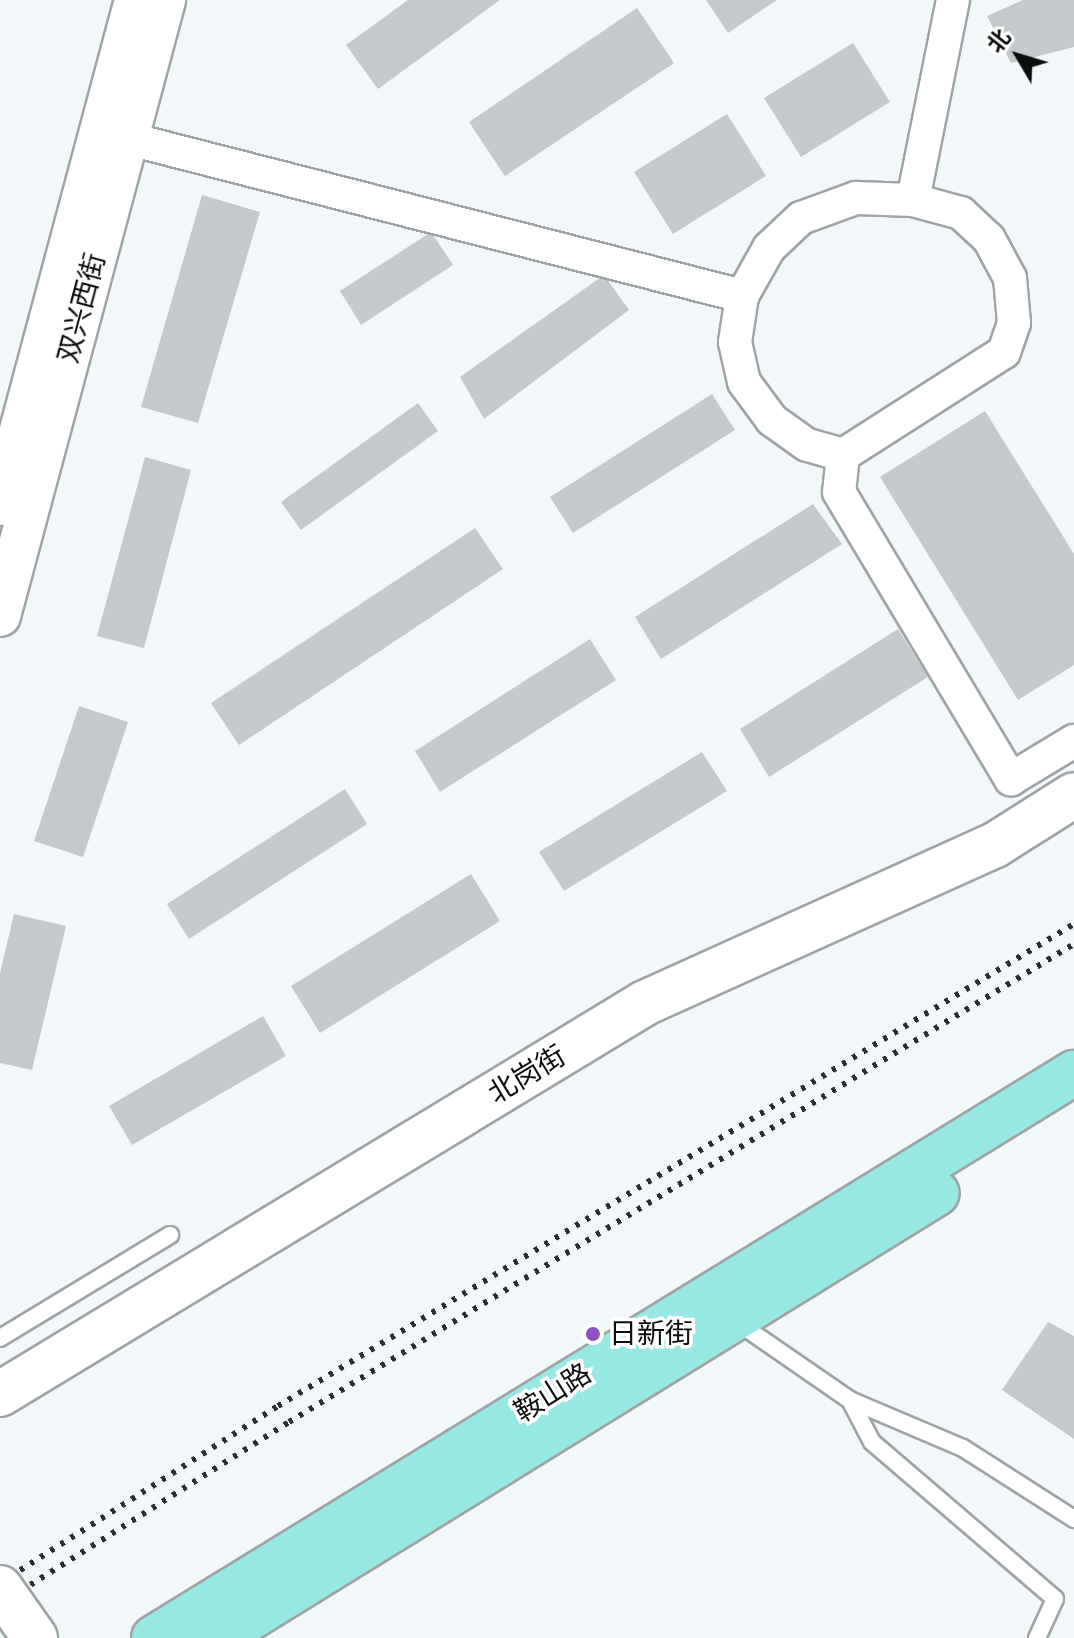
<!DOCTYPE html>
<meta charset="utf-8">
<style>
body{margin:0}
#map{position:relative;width:1074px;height:1638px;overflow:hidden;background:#f2f8f9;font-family:"Libre Baskerville","Noto Sans SC",serif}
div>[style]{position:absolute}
.building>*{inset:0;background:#c4c9cb}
.roads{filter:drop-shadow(2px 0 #9ea4a5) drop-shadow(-2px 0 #9ea4a5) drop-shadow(0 2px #9ea4a5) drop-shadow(0 -2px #9ea4a5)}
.service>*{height:16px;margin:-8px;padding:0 8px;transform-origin:8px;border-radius:8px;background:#fff}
.minor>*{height:32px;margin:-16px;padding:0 16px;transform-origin:16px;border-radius:16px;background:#fff}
.tertiary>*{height:40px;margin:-20px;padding:0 20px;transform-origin:20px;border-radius:20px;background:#fff}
.secondary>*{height:44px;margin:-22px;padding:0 22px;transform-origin:22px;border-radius:22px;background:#fff}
.primary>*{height:44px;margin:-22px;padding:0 22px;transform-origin:22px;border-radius:22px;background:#97e7e3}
.rail>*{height:6px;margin-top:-3px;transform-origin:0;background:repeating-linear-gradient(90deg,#2b2e2e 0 4px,transparent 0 12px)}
.bridges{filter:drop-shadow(2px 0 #9ea4a5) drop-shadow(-2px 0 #9ea4a5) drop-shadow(0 2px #9ea4a5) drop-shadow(0 -2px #9ea4a5)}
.secondary-bridge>*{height:44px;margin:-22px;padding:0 22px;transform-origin:22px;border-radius:22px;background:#fff}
.dots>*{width:22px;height:22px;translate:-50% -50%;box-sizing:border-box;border:4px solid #fff;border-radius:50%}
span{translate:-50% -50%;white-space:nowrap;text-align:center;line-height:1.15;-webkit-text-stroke:7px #fff;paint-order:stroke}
.street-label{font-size:28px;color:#0c0e0e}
.poi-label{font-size:28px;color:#0c0e0e}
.left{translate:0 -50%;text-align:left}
.north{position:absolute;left:978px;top:16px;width:80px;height:80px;-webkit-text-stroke:6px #fff;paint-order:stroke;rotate:308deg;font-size:22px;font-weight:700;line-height:32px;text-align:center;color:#0c0e0e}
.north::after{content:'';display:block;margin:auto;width:28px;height:36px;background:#0c0e0e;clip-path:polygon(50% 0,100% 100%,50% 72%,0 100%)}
</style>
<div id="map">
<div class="building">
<i style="clip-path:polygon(408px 0,500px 0,378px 89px,346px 45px)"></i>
<i style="clip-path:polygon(706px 0,777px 0,728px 33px)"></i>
<i style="clip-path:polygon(1023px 0,1074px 0,1074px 47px,1011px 63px,987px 16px)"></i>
<i style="clip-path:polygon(637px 8px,674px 63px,505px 176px,469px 122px)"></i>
<i style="clip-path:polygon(853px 43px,890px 102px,801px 157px,764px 98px)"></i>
<i style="clip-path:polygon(727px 114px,766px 176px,673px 234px,634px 172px)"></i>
<i style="clip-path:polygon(202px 195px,260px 212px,198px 423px,141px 407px)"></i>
<i style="clip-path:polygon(431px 232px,453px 265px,361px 325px,340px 291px)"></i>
<i style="clip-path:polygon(604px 275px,629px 310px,484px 419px,460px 377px)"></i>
<i style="clip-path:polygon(712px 394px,735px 430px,573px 533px,550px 497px)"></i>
<i style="clip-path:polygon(418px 403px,438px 431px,301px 530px,281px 502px)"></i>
<i style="clip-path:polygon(985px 411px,1074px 554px,1074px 665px,1018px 700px,880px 477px)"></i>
<i style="clip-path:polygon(145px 457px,191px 470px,144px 648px,97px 636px)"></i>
<i style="clip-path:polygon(813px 504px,842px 544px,661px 659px,635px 617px)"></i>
<i style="clip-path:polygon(475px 528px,503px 569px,239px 745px,211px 703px)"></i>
<i style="clip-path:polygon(898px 629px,928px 677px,769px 777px,740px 729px)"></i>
<i style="clip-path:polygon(590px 639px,616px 680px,440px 792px,415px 751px)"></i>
<i style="clip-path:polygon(79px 706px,128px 722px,83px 857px,34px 841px)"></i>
<i style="clip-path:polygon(702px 752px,727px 791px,564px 891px,539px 852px)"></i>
<i style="clip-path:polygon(345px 789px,367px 824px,189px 939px,167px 904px)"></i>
<i style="clip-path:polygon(471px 874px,500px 921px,320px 1033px,291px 986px)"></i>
<i style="clip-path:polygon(14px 914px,66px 926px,32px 1070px,0 1063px,0 973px)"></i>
<i style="clip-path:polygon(263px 1016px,286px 1056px,132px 1145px,109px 1106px)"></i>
<i style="clip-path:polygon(1048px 1322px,1074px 1336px,1074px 1439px,1002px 1390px)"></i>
</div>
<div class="roads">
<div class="service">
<i style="left:734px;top:1320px;width:141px;rotate:34.6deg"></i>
<i style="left:850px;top:1400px;width:47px;rotate:62.4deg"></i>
<i style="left:872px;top:1442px;width:241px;rotate:40.6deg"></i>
<i style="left:1055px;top:1599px;width:43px;rotate:114.8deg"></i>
<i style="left:0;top:1338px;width:199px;rotate:-31.2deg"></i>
<i style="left:850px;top:1400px;width:123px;rotate:23deg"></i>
<i style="left:963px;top:1448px;width:132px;rotate:32.6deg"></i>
</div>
<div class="minor">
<i style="left:106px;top:133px;width:657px;rotate:14.37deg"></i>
<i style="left:856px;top:198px;width:57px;rotate:2deg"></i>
<i style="left:913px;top:200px;width:50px;rotate:15.2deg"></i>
<i style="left:961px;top:213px;width:38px;rotate:43deg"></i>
<i style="left:989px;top:239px;width:44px;rotate:61.7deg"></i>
<i style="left:1010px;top:278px;width:45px;rotate:84.9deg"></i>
<i style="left:1014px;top:323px;width:31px;rotate:109deg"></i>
<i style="left:1004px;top:352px;width:191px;rotate:147.4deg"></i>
<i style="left:843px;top:455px;width:37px;rotate:-164deg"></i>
<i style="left:807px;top:445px;width:43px;rotate:-144.5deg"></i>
<i style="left:772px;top:420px;width:47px;rotate:-126.4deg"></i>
<i style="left:744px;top:382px;width:41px;rotate:-102.7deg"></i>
<i style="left:735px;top:342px;width:47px;rotate:-81.3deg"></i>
<i style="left:742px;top:296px;width:55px;rotate:-60.6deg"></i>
<i style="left:769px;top:248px;width:44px;rotate:-43.2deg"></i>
<i style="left:801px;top:218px;width:59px;rotate:-20deg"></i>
<i style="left:913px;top:200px;width:204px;rotate:-78.7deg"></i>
<i style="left:843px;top:455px;width:37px;rotate:96deg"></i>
<i style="left:839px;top:492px;width:335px;rotate:59.1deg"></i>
<i style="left:1011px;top:779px;width:74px;rotate:-31.1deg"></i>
</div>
<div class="tertiary">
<i style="left:0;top:505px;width:523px;rotate:-75.03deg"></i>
<i style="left:0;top:616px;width:638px;rotate:-75deg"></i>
</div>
<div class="secondary">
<i style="left:0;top:1394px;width:754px;rotate:-31.22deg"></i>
<i style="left:645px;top:1003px;width:384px;rotate:-24.3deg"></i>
<i style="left:995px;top:845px;width:93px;rotate:-32.3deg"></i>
</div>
<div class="primary">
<i style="left:154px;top:1638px;width:1080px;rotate:-31.56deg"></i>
<i style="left:217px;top:1638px;width:846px;rotate:-31.72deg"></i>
</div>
</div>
<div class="rail">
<i style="left:0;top:1583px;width:330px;rotate:-32.5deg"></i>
<i style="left:278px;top:1406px;width:931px;rotate:-31.2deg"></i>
<i style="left:0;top:1604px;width:342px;rotate:-32.2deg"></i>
<i style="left:289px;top:1422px;width:919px;rotate:-31.34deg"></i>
</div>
<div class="bridges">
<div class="secondary-bridge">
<i style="left:0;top:1588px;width:61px;rotate:55deg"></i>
</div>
</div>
<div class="dots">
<i style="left:593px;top:1334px;background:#8f50c6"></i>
</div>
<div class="street-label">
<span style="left:82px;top:308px;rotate:-75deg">双兴西街</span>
<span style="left:527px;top:1075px;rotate:-31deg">北岗街</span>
<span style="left:553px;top:1393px;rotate:-32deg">鞍山路</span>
</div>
<div class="poi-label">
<span class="left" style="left:609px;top:1334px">日新街</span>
</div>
<div class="north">北</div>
</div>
